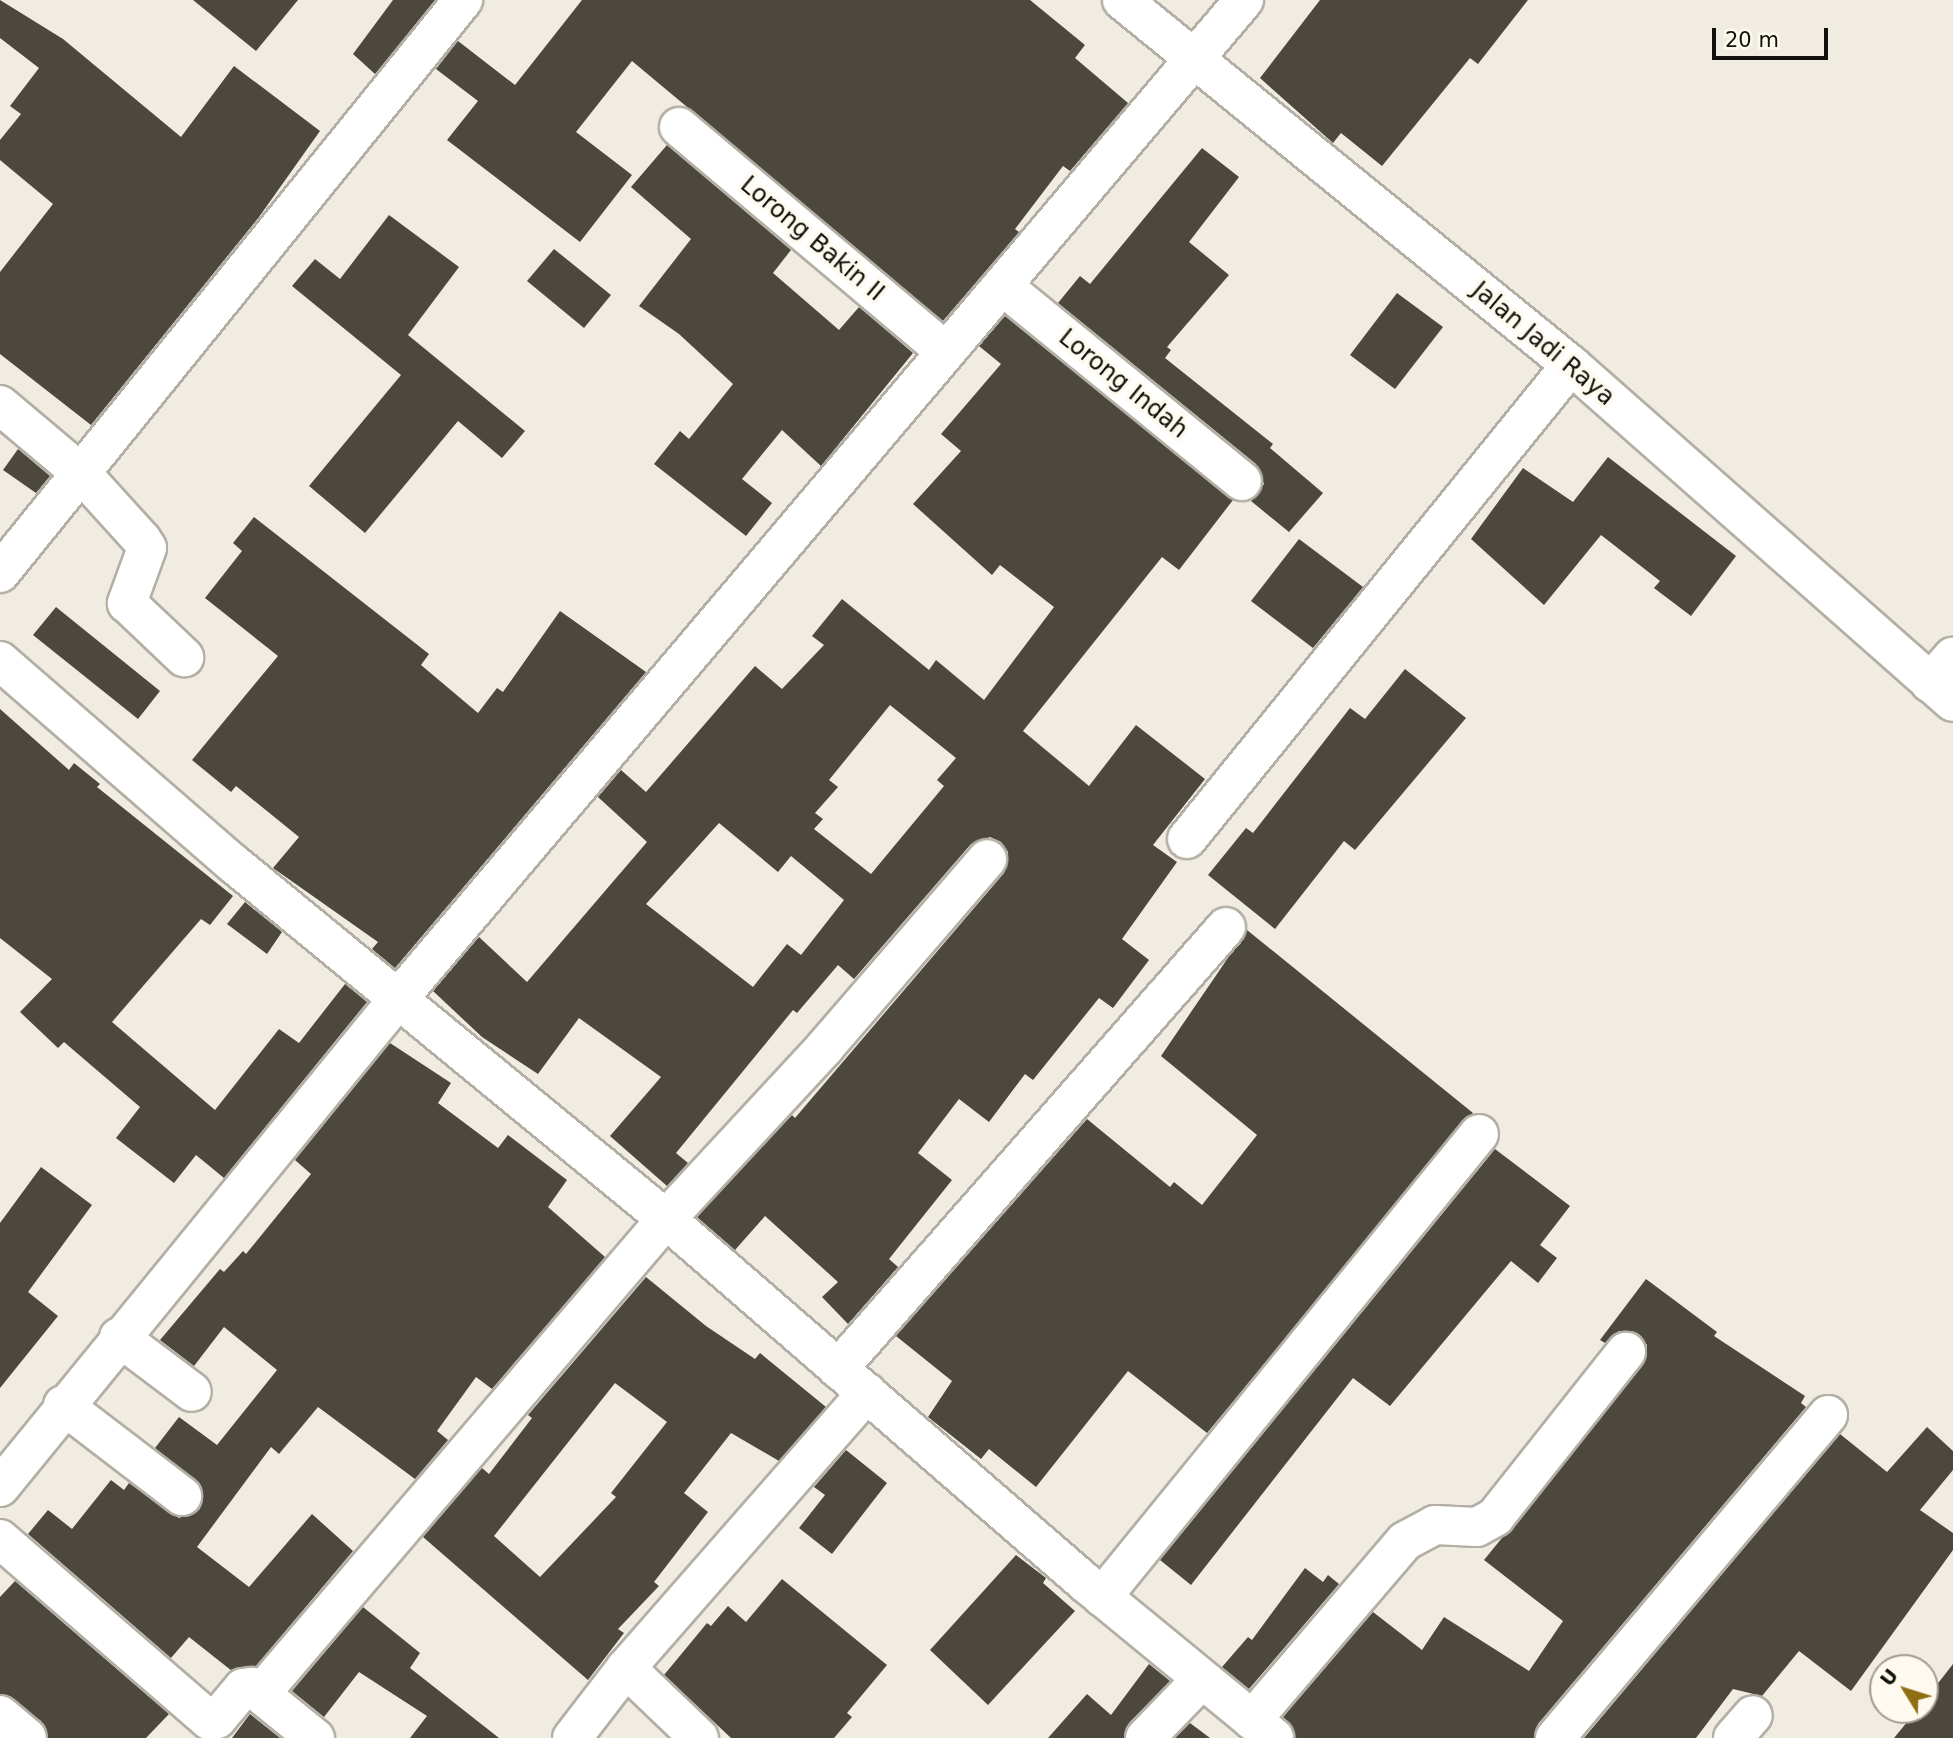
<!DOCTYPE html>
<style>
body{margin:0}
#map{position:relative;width:1953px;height:1738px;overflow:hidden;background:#f1ece1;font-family:"DejaVu Sans",sans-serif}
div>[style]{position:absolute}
.building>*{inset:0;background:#4c483e}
.roads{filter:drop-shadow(2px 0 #b3afa4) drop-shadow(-2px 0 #b3afa4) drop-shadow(0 2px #b3afa4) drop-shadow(0 -2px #b3afa4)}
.minor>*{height:38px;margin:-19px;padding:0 19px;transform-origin:19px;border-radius:19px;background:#fff}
span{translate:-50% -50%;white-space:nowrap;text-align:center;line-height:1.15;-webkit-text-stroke:7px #fffaef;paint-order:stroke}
.street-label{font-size:24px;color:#11100c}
.north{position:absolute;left:1869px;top:1654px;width:70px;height:70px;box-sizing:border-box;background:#fffaef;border:2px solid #a09c94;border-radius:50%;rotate:308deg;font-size:19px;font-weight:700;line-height:28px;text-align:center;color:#11100c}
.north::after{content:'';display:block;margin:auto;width:24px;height:32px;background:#8f6f13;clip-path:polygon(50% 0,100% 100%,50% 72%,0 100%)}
.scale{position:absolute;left:1712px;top:28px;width:116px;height:32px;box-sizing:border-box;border:4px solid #11100c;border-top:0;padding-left:9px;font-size:21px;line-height:24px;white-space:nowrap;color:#11100c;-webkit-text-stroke:5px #fffaef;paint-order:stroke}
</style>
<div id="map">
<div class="building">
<i style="clip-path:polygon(0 0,63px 39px,181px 137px,234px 66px,320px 131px,259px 217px,91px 425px,0 354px,0 272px,53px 204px,0 160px,0 140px,21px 114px,10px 106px,39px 68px,0 38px)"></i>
<i style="clip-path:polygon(193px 0,298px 0,256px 51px)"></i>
<i style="clip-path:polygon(393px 0,435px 0,375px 74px,353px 54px)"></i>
<i style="clip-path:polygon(582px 0,1030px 0,1085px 45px,1075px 58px,1128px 103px,1070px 171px,1063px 166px,1015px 229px,1019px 232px,943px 321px,632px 61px,576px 132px,632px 175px,580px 242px,447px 140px,478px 101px,436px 69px,458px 41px,515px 85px)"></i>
<i style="clip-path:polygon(1320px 0,1528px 0,1478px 64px,1470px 58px,1382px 166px,1341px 133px,1333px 143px,1260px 78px)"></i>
<i style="clip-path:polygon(667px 145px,791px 250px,773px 273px,839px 330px,859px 307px,913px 353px,821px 466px,782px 430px,742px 479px,772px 503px,746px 536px,654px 464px,680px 431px,689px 439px,733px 384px,679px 334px,639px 306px,691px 239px,631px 187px)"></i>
<i style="clip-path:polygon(1202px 148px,1239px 177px,1189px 242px,1229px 275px,1167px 347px,1171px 350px,1165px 358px,1273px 444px,1270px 448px,1323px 493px,1289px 532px,1251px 501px,1264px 484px,1256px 464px,1058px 303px,1080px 276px,1090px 284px)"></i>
<i style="clip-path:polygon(389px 215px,459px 267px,408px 335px,525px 431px,502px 458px,458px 421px,365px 533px,309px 486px,401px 375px,292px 286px,315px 259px,340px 279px)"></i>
<i style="clip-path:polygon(554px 249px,611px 295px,584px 328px,527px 281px)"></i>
<i style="clip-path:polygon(1397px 293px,1443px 327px,1395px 389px,1350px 355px)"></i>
<i style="clip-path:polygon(evenodd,1005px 316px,1233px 500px,1179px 570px,1162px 557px,1023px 731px,1089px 786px,1136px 725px,1205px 779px,1153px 845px,1177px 862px,1122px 939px,1149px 960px,1113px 1008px,1099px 998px,1033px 1080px,1025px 1074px,989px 1122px,959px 1099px,918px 1153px,952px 1180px,889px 1259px,898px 1267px,848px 1324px,822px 1297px,838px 1282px,765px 1216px,735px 1250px,697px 1217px,792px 1115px,795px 1118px,1004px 873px,1008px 852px,1001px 842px,990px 837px,971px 844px,854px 979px,838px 965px,797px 1013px,793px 1010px,676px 1153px,688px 1163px,667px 1186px,610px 1136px,661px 1077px,579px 1018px,538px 1074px,482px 1037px,433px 991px,479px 937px,527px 982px,647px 842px,598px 797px,621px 770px,646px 792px,755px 666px,782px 689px,824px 645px,812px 636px,842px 599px,929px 670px,936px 660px,984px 700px,1054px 607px,1000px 565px,992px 575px,913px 504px,961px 451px,941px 434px,1001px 364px,979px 346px,1005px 316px,890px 705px,956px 758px,937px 780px,944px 786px,871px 874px,814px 829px,823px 819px,815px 813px,838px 787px,829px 780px,890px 705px,1005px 316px,719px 823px,778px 872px,791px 856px,844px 900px,801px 955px,787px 944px,753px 987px,646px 904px,719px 823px)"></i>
<i style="clip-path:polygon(18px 449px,50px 476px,36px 493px,3px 470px)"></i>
<i style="clip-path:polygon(1608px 457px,1736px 556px,1691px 616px,1654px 588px,1660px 581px,1601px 535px,1544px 605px,1471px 539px,1523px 468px,1573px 502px)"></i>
<i style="clip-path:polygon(254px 517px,429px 654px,421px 665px,478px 713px,497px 688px,503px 692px,560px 611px,646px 672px,395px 968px,372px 949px,378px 942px,273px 868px,299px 837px,236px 786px,231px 792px,192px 760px,278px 656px,205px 598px,242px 551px,233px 543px)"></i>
<i style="clip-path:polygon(1299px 539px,1363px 587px,1313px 648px,1251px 601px)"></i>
<i style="clip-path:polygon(56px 607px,160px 691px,138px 719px,33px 635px)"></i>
<i style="clip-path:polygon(1405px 669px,1466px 718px,1355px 850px,1344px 841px,1275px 929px,1208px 875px,1246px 828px,1253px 833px,1350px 708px,1365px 719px)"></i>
<i style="clip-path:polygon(0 709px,69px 770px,74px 763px,100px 784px,97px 787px,233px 896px,210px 925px,201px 919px,112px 1022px,215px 1110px,279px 1029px,299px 1043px,345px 984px,367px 1002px,224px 1178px,196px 1155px,174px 1183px,116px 1138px,140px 1107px,64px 1042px,58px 1048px,20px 1012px,52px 979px,0 938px)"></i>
<i style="clip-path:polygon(245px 902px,282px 932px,267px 954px,227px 924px)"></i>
<i style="clip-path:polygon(1247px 930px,1473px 1113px,1207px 1433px,1128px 1371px,1036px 1487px,989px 1449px,981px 1459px,928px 1417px,952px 1381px,896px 1336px,1087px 1119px,1170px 1187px,1174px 1182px,1202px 1205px,1257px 1135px,1161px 1056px)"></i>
<i style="clip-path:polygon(390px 1043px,451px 1083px,438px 1103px,498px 1148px,508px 1135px,567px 1180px,548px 1207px,605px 1257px,492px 1389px,476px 1377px,437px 1431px,448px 1440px,415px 1479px,318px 1407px,279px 1454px,271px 1447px,197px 1547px,249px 1587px,312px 1514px,353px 1551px,256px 1666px,232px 1671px,189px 1637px,171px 1658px,28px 1534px,48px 1510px,72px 1529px,111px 1480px,124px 1490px,129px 1483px,179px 1518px,200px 1509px,202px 1487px,155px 1448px,179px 1417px,217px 1445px,277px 1370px,224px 1327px,194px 1366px,160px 1340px,220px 1269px,224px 1272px,243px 1251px,246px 1254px,311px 1174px,295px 1160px)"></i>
<i style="clip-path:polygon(1495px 1149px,1570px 1206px,1540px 1245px,1557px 1258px,1538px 1283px,1511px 1261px,1390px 1406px,1353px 1378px,1191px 1585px,1160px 1560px)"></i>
<i style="clip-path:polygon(41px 1167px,92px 1205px,28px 1292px,58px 1316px,0 1388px,0 1223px)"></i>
<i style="clip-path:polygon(evenodd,646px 1277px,706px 1326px,755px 1359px,760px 1353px,826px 1407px,779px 1461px,731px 1433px,684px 1493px,708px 1512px,654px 1582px,659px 1586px,618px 1629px,624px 1633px,588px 1680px,423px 1537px,482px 1468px,489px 1474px,532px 1418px,528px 1415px,646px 1277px,615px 1383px,667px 1422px,611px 1493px,616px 1497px,540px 1577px,494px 1536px,615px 1383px)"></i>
<i style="clip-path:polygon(1646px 1279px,1717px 1332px,1714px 1336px,1805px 1396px,1801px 1403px,1806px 1407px,1538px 1724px,1534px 1738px,1295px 1738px,1283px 1717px,1373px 1612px,1422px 1650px,1444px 1617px,1529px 1671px,1563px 1621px,1484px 1560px,1643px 1365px,1647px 1345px,1639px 1335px,1619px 1331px,1605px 1343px,1600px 1340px)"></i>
<i style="clip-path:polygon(1927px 1427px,1953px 1451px,1953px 1470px,1920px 1510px,1953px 1533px,1953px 1550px,1851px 1691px,1799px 1651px,1762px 1696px,1733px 1689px,1696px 1738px,1584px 1738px,1840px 1434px,1887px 1472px)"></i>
<i style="clip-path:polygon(846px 1450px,887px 1483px,832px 1554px,799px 1528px,825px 1495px,814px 1487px)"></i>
<i style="clip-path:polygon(1016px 1555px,1046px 1578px,1043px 1583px,1075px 1611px,988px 1705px,930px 1650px)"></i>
<i style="clip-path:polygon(1305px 1568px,1323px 1582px,1328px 1575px,1339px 1584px,1249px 1689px,1222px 1667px,1248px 1637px,1252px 1640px)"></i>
<i style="clip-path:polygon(782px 1579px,887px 1665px,847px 1713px,852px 1717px,834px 1738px,731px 1738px,664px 1675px,707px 1623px,711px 1626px,728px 1606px,746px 1622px)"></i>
<i style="clip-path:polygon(15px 1581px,169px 1714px,146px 1738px,48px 1738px,41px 1721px,0 1694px,0 1597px)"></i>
<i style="clip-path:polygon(363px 1607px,420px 1653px,410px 1668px,499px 1738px,410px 1738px,427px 1716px,359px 1672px,324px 1717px,292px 1691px)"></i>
<i style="clip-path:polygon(1149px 1664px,1170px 1681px,1129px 1723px,1124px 1738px,1048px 1738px,1087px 1694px,1111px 1715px)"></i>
<i style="clip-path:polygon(1953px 1664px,1953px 1738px,1894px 1738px,1917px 1710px,1925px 1710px,1925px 1700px)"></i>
<i style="clip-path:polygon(250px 1714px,280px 1738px,232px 1738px)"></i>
<i style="clip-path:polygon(1190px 1723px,1210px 1738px,1175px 1738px)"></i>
</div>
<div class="roads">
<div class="minor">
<i style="left:1122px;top:0;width:579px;rotate:39.11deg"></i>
<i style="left:1571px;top:365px;width:509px;rotate:41.42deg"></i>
<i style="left:679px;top:127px;width:346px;rotate:40.1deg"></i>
<i style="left:1004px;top:287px;width:307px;rotate:39.2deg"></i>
<i style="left:0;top:405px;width:109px;rotate:40.1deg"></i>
<i style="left:83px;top:475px;width:88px;rotate:47.8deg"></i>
<i style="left:142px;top:540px;width:9px;rotate:58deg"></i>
<i style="left:147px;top:548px;width:59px;rotate:110deg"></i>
<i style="left:127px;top:603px;width:79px;rotate:43.5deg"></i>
<i style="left:0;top:573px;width:737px;rotate:-51.06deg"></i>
<i style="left:0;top:661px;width:311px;rotate:41deg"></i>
<i style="left:235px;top:865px;width:558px;rotate:39.4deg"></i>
<i style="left:666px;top:1219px;width:559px;rotate:40.94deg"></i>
<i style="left:1088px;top:1585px;width:241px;rotate:39.4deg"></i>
<i style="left:1930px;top:683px;width:35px;rotate:-49deg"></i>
<i style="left:1187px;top:839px;width:610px;rotate:-50.99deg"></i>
<i style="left:119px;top:1337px;width:91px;rotate:37deg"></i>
<i style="left:838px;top:1369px;width:588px;rotate:-48.72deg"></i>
<i style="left:63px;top:1405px;width:150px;rotate:37.4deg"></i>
<i style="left:0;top:1487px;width:630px;rotate:-50.8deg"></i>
<i style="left:398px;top:999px;width:1309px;rotate:-49.74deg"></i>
<i style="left:0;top:1539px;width:276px;rotate:40.9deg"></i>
<i style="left:209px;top:1720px;width:8px;rotate:-7deg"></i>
<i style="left:217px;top:1719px;width:40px;rotate:-50deg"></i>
<i style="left:243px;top:1688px;width:9px;rotate:-6deg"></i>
<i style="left:252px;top:1687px;width:81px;rotate:39deg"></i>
<i style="left:1102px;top:1597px;width:597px;rotate:-50.85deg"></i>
<i style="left:626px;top:1668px;width:101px;rotate:43.8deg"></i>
<i style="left:262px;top:1692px;width:622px;rotate:-49.5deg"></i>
<i style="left:666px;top:1219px;width:234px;rotate:-47.2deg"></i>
<i style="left:825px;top:1047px;width:248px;rotate:-49.2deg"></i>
<i style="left:0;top:1715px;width:35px;rotate:40deg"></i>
<i style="left:1252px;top:1720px;width:235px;rotate:-49.5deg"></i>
<i style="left:1405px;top:1541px;width:34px;rotate:-28deg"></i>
<i style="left:1435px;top:1525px;width:42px;rotate:2.7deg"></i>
<i style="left:1477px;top:1527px;width:21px;rotate:-29deg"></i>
<i style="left:1495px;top:1517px;width:211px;rotate:-51.6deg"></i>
<i style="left:572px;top:1738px;width:88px;rotate:-52.4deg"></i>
<i style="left:626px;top:1668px;width:366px;rotate:-48.8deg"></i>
<i style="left:1145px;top:1738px;width:81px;rotate:-46deg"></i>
<i style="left:1555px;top:1738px;width:423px;rotate:-49.8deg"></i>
<i style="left:1733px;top:1738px;width:30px;rotate:-49deg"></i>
</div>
</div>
<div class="street-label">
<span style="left:812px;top:239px;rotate:40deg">Lorong Bakin II</span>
<span style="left:1543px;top:344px;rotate:40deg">Jalan Jadi Raya</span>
<span style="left:1123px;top:384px;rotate:39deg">Lorong Indah</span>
</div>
<div class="north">U</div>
<div class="scale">20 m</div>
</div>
